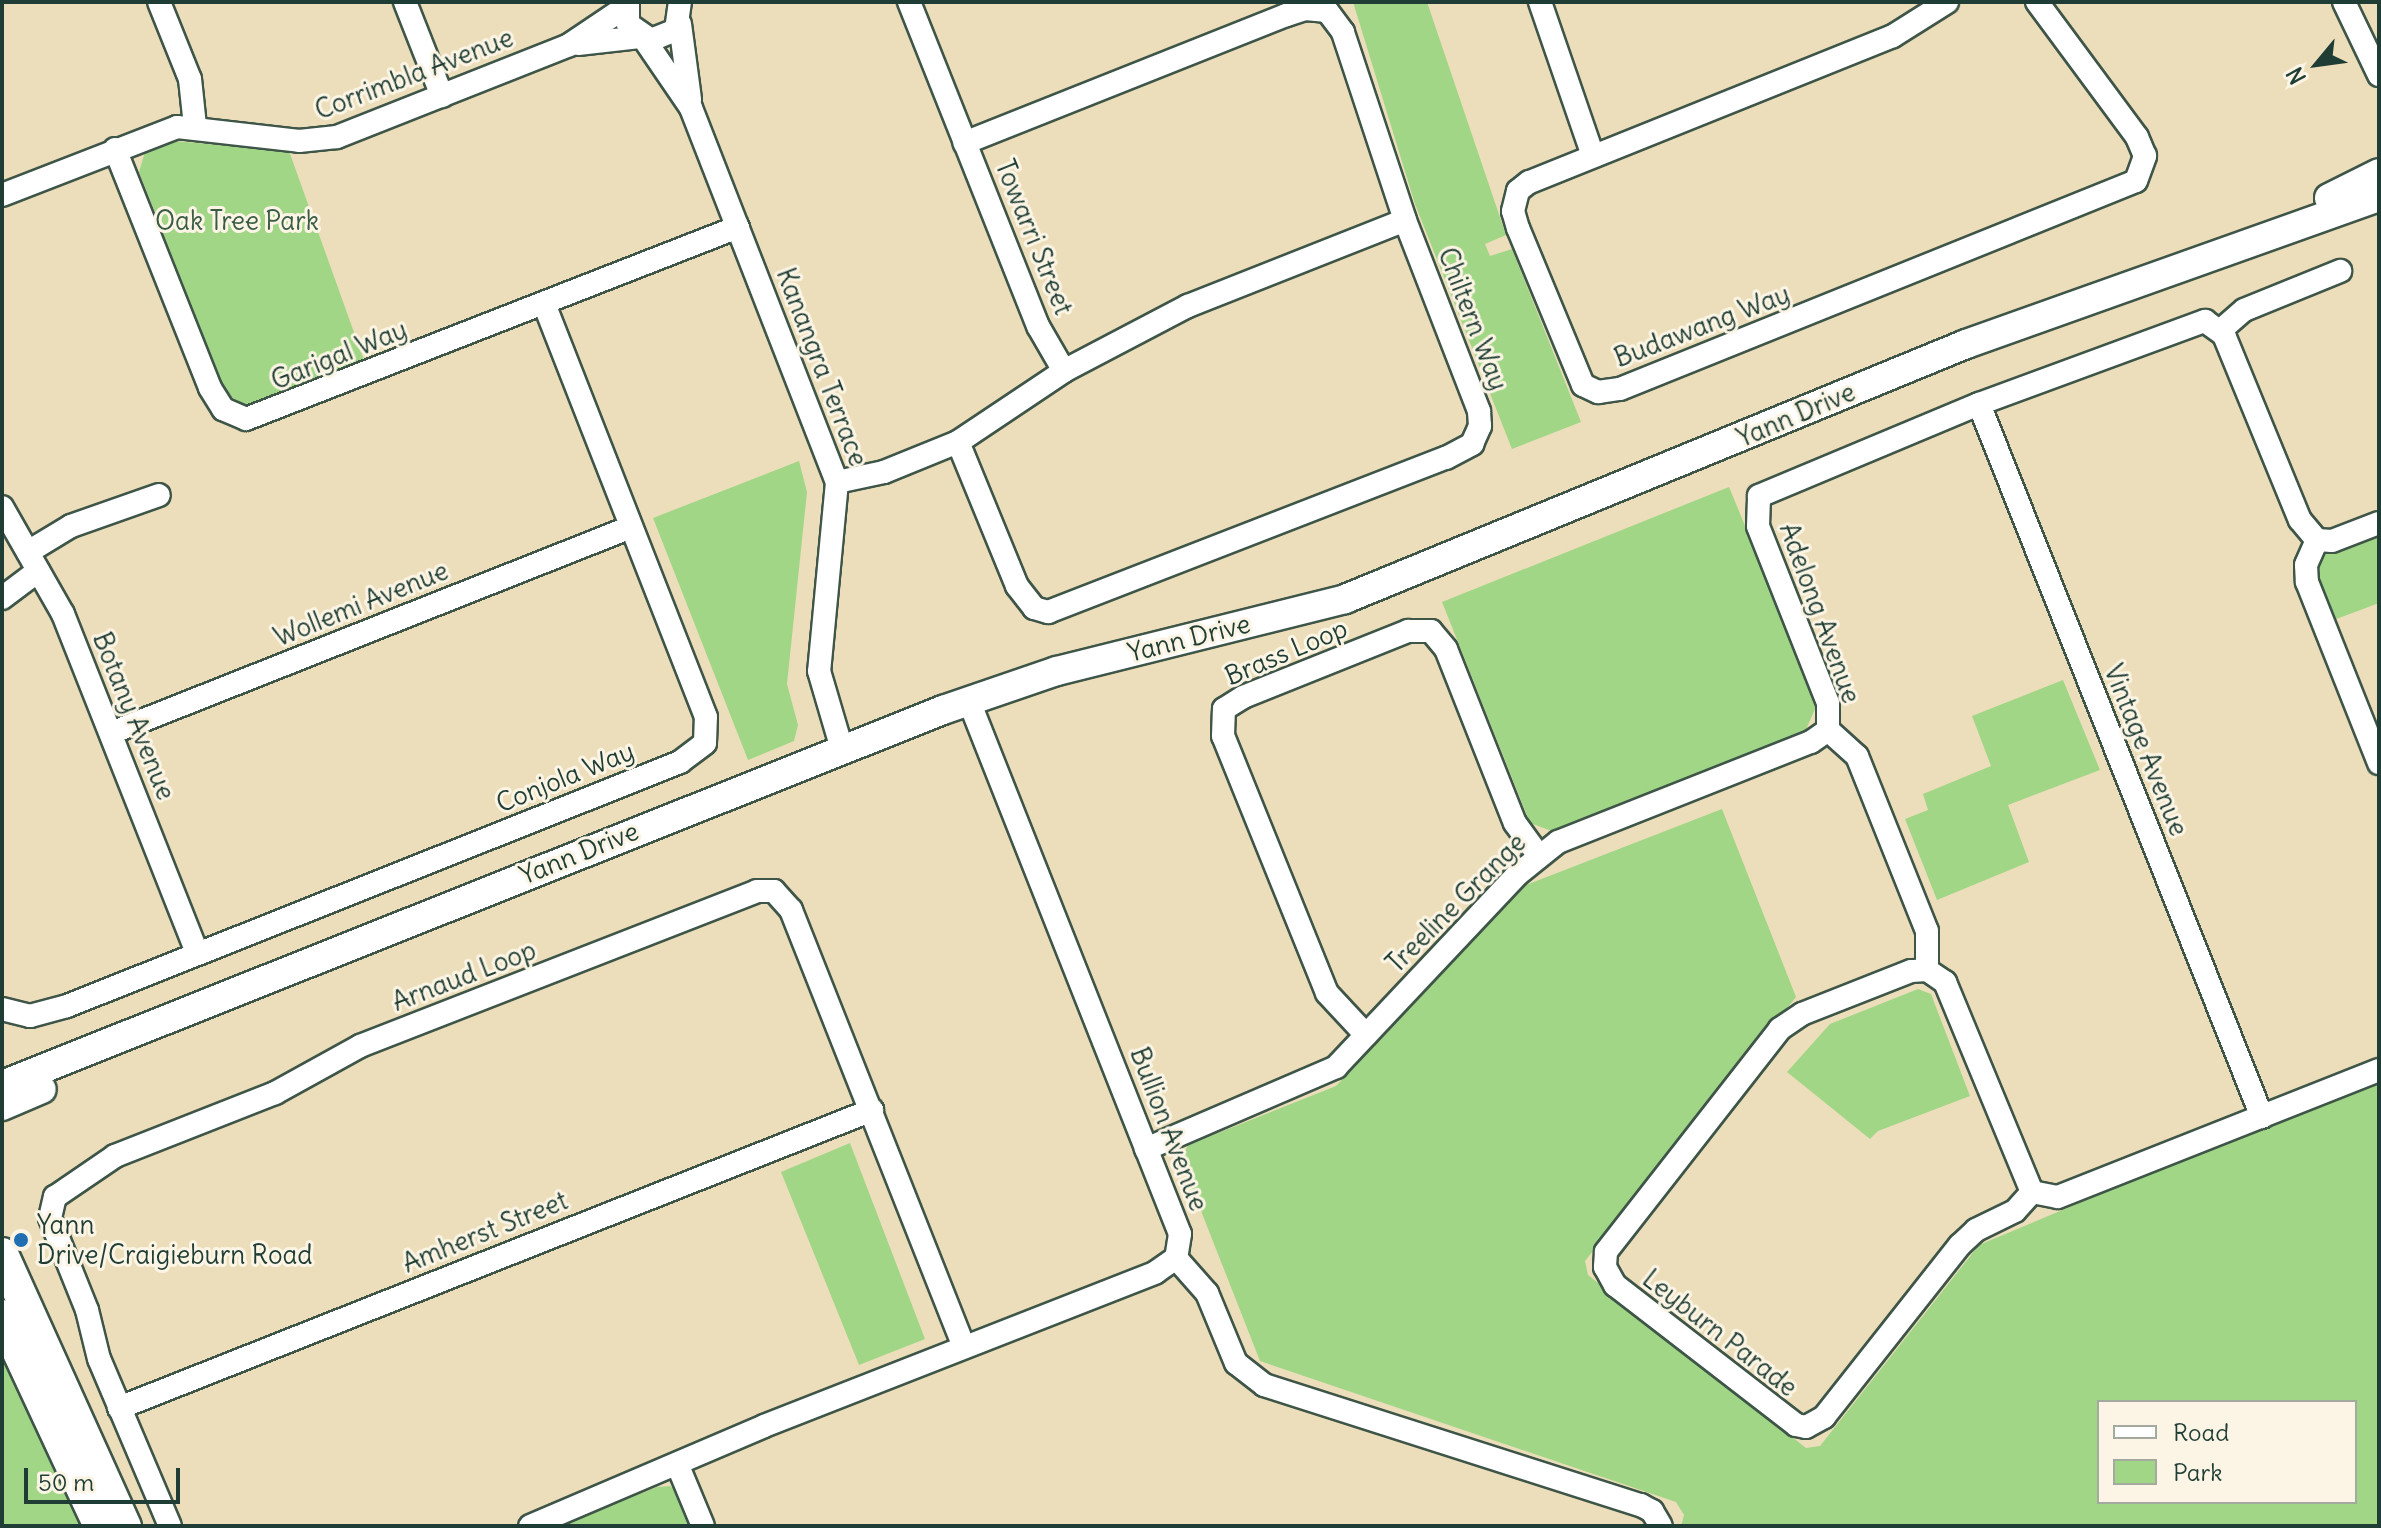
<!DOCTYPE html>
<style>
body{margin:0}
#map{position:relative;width:2381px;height:1528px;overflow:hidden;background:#ecdeba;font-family:Delius,sans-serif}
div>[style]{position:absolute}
.green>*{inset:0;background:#a2d687}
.roads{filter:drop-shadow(2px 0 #3e5548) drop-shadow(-2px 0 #3e5548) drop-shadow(0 2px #3e5548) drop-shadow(0 -2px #3e5548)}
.minor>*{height:22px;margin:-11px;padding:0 11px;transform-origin:11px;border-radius:11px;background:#fff}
.tertiary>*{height:28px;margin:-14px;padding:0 14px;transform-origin:14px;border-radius:14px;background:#fff}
.secondary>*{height:32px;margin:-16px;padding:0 16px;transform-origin:16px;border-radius:16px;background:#fff}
.dots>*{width:22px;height:22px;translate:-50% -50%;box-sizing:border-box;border:4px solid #fcf5e5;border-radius:50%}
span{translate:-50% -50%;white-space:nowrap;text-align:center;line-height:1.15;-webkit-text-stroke:6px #fcf5e5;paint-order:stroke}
.street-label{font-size:26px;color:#1f3d34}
.park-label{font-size:26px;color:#395c45}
.poi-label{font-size:26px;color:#1f3d34}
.left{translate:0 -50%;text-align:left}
.frame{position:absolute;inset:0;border:4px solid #1f3d34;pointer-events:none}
.legend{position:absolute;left:2097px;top:1400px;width:260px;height:104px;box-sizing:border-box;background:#fcf5e5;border:2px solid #a4ab9e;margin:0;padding:10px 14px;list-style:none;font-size:24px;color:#1f3d34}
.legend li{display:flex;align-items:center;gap:16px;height:40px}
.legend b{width:40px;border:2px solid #a4ab9e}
.north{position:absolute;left:2277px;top:24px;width:80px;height:80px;-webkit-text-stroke:6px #fcf5e5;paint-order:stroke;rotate:241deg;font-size:22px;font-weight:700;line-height:32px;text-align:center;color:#1f3d34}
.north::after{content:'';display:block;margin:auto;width:28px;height:36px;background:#1f3d34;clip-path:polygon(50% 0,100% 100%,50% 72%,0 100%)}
.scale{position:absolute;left:24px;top:1468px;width:156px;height:36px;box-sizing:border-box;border:4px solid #1f3d34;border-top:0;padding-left:10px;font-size:24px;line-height:28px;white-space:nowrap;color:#1f3d34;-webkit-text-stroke:6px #fcf5e5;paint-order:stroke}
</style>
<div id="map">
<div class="green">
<i style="clip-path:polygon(1353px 2px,1427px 2px,1506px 235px,1485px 244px,1490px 256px,1512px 249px,1581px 422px,1512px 449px,1415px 204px)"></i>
<i style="clip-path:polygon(174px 141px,289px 151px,365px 363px,252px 409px,226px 394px,139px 172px,145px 152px)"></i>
<i style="clip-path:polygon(799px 461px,807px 492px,787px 684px,798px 725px,794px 741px,748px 760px,653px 518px)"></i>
<i style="clip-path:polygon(1729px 487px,1818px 702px,1805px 732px,1557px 833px,1530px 823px,1442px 602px)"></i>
<i style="clip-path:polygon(2379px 523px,2379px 603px,2323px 624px,2309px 589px,2317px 540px)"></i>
<i style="clip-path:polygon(2063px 680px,2100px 770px,2008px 805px,2029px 862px,1937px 900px,1905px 819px,1928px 810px,1923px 794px,1991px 766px,1972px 716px)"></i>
<i style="clip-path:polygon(evenodd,1722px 809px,1796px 997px,1585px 1261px,1588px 1275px,1806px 1448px,1820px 1446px,1979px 1245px,2379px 1077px,2379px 1526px,1681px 1526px,1684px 1515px,1676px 1502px,1260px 1361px,1181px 1160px,1188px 1145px,1336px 1086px,1526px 885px,1722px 809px,2099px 1402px,2355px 1402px,2355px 1502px,2099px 1502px,2099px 1402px)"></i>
<i style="clip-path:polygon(1918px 989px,1931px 994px,1970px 1096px,1878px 1131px,1870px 1139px,1787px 1072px,1830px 1024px)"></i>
<i style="clip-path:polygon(850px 1143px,925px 1339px,859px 1365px,781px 1172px)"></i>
<i style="clip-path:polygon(2px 1349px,85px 1526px,2px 1526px)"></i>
<i style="clip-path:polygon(670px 1486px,682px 1496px,694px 1526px,559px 1526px,657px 1487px)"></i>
</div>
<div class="roads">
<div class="minor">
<i style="left:159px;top:2px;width:83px;rotate:68.1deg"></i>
<i style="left:190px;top:79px;width:47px;rotate:83.9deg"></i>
<i style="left:405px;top:2px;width:101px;rotate:68.5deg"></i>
<i style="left:628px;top:2px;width:22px;rotate:90deg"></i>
<i style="left:628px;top:24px;width:28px;rotate:35deg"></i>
<i style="left:651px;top:40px;width:27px;rotate:-22deg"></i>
<i style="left:676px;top:30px;width:28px;rotate:-82deg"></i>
<i style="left:1540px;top:2px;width:163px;rotate:71deg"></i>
<i style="left:1947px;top:2px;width:64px;rotate:147.8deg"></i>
<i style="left:1893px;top:36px;width:392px;rotate:158.1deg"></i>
<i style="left:1529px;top:182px;width:14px;rotate:141deg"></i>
<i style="left:1518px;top:191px;width:21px;rotate:104deg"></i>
<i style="left:1513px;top:211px;width:18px;rotate:74deg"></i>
<i style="left:1518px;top:228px;width:170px;rotate:67.5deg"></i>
<i style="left:1583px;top:385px;width:17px;rotate:25deg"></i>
<i style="left:1598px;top:392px;width:22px;rotate:-8deg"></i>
<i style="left:1620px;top:389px;width:556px;rotate:-21.95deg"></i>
<i style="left:2136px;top:181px;width:27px;rotate:-70deg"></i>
<i style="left:2145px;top:156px;width:21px;rotate:-113deg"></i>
<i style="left:2137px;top:137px;width:168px;rotate:-126.5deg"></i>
<i style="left:2344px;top:2px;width:81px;rotate:64.4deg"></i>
<i style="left:680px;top:24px;width:76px;rotate:82.4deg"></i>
<i style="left:644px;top:39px;width:83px;rotate:55.7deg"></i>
<i style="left:691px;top:108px;width:401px;rotate:68.7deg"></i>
<i style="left:837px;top:482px;width:190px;rotate:95.4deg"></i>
<i style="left:819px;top:671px;width:81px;rotate:73.6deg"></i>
<i style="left:578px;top:44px;width:62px;rotate:-6.4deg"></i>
<i style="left:115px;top:149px;width:257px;rotate:68.3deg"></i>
<i style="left:210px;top:388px;width:25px;rotate:58deg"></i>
<i style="left:223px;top:409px;width:25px;rotate:23deg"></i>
<i style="left:246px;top:419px;width:528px;rotate:-21.32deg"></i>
<i style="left:2px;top:195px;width:188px;rotate:-21.2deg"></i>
<i style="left:177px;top:127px;width:123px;rotate:6.5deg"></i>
<i style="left:299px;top:141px;width:38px;rotate:-6deg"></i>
<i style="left:337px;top:137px;width:250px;rotate:-21.6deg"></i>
<i style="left:569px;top:45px;width:70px;rotate:-33.9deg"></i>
<i style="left:2221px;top:330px;width:30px;rotate:-41deg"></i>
<i style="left:2244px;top:310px;width:104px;rotate:-22.1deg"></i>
<i style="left:1064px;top:371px;width:140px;rotate:-27.7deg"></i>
<i style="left:1188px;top:306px;width:233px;rotate:-21.6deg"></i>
<i style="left:1979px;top:404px;width:767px;rotate:68.35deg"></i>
<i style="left:958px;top:442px;width:156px;rotate:67.7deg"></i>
<i style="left:1017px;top:586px;width:28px;rotate:52deg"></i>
<i style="left:1034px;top:608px;width:15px;rotate:16deg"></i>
<i style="left:1048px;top:612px;width:427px;rotate:-21.2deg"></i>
<i style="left:1446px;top:458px;width:30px;rotate:-28deg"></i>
<i style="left:1472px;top:444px;width:20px;rotate:-66deg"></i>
<i style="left:1480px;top:426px;width:15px;rotate:-94deg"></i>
<i style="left:1479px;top:411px;width:205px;rotate:-111.2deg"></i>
<i style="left:1405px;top:220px;width:198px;rotate:-108.3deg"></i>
<i style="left:1343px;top:32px;width:26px;rotate:-127deg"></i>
<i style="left:1327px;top:11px;width:22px;rotate:-175deg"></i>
<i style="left:1305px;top:9px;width:20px;rotate:162deg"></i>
<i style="left:1286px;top:15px;width:346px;rotate:158.3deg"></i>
<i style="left:837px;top:482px;width:48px;rotate:-12deg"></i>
<i style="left:884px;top:472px;width:80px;rotate:-22.1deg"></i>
<i style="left:958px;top:442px;width:128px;rotate:-33.8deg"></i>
<i style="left:1064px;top:371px;width:52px;rotate:-120deg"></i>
<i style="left:1038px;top:326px;width:349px;rotate:-111.7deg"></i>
<i style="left:2px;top:507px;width:123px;rotate:60.3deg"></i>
<i style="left:63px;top:614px;width:365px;rotate:68.4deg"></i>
<i style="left:2317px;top:540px;width:15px;rotate:4deg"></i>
<i style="left:2332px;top:541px;width:50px;rotate:-21deg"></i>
<i style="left:28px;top:552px;width:50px;rotate:-31.2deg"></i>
<i style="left:71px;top:526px;width:93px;rotate:-19.4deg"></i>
<i style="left:2px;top:598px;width:45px;rotate:-36.9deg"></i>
<i style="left:969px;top:701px;width:573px;rotate:68.4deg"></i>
<i style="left:1180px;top:1234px;width:24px;rotate:99deg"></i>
<i style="left:1176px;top:1258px;width:47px;rotate:48.5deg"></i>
<i style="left:1207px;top:1293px;width:76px;rotate:67.5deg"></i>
<i style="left:1236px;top:1363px;width:36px;rotate:38deg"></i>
<i style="left:1264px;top:1385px;width:396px;rotate:17.7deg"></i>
<i style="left:1641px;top:1505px;width:13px;rotate:29deg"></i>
<i style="left:1652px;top:1511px;width:17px;rotate:59deg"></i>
<i style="left:1828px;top:730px;width:27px;rotate:-90deg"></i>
<i style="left:1828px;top:703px;width:190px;rotate:-111.6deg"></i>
<i style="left:1758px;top:526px;width:30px;rotate:-88deg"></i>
<i style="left:1759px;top:496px;width:238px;rotate:-22.7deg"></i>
<i style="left:1979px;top:404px;width:241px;rotate:-20.2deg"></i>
<i style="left:2205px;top:321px;width:24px;rotate:36deg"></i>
<i style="left:2224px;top:335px;width:200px;rotate:67.7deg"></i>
<i style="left:2300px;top:520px;width:26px;rotate:50deg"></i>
<i style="left:2317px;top:540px;width:27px;rotate:114deg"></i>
<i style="left:2306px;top:565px;width:17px;rotate:87deg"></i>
<i style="left:2307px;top:582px;width:195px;rotate:68.3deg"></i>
<i style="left:1828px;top:730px;width:39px;rotate:42deg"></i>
<i style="left:1857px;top:756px;width:188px;rotate:68.2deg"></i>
<i style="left:1927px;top:931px;width:39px;rotate:90deg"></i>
<i style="left:1927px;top:970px;width:22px;rotate:34deg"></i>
<i style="left:1945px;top:982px;width:227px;rotate:67.5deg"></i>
<i style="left:111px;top:733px;width:559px;rotate:-21.61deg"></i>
<i style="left:1927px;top:970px;width:16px;rotate:176deg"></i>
<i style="left:1911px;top:971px;width:117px;rotate:158.5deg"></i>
<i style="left:1802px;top:1014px;width:27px;rotate:146deg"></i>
<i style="left:1780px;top:1029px;width:283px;rotate:128deg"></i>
<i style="left:1606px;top:1252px;width:15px;rotate:94deg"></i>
<i style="left:1605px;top:1267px;width:21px;rotate:61deg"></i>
<i style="left:1615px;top:1285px;width:229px;rotate:37.7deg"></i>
<i style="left:1796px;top:1425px;width:10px;rotate:11deg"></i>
<i style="left:1806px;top:1427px;width:21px;rotate:-29deg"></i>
<i style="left:1824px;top:1417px;width:219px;rotate:-51.7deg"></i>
<i style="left:1960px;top:1245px;width:22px;rotate:-43deg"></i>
<i style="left:1976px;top:1230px;width:43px;rotate:-26deg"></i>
<i style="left:2015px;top:1211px;width:25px;rotate:-48deg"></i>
<i style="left:2032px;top:1192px;width:26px;rotate:11deg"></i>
<i style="left:2058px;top:1197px;width:345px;rotate:-21.6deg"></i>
<i style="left:2px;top:1009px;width:29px;rotate:14deg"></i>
<i style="left:30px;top:1016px;width:38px;rotate:-15deg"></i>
<i style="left:67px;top:1006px;width:660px;rotate:-21.7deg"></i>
<i style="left:680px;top:762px;width:31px;rotate:-37deg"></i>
<i style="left:705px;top:743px;width:26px;rotate:-88deg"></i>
<i style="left:706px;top:717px;width:444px;rotate:-111.4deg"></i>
<i style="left:1366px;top:1035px;width:57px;rotate:-132.9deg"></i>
<i style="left:1327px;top:993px;width:277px;rotate:-112deg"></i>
<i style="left:1223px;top:736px;width:27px;rotate:-88deg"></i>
<i style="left:1224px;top:709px;width:22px;rotate:-32deg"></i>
<i style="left:1243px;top:697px;width:178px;rotate:-21.8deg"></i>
<i style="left:1408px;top:631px;width:23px"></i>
<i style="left:1431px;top:631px;width:23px;rotate:50deg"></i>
<i style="left:1446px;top:649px;width:187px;rotate:68.4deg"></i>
<i style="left:1515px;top:823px;width:39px;rotate:54deg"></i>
<i style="left:1146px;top:1149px;width:207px;rotate:-23.3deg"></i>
<i style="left:1336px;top:1067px;width:265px;rotate:-46.7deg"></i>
<i style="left:1518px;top:874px;width:51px;rotate:-38.7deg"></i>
<i style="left:1558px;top:842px;width:272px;rotate:-21.6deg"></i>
<i style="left:1811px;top:742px;width:21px;rotate:-35deg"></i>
<i style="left:119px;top:1408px;width:810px;rotate:-21.59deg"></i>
<i style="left:678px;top:1466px;width:65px;rotate:67.4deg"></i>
<i style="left:170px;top:1526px;width:181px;rotate:-113deg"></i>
<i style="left:99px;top:1359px;width:50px;rotate:-103.8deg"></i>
<i style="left:87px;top:1310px;width:99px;rotate:-111.9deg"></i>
<i style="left:50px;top:1218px;width:22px;rotate:-77deg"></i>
<i style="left:55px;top:1197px;width:73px;rotate:-34.3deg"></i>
<i style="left:115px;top:1156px;width:172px;rotate:-21.5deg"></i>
<i style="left:275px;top:1093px;width:97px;rotate:-28.9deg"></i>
<i style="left:360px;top:1046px;width:426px;rotate:-21.3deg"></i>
<i style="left:757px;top:891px;width:17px"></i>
<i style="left:774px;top:891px;width:25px;rotate:48deg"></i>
<i style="left:791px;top:910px;width:470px;rotate:68.4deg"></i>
<i style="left:530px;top:1526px;width:254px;rotate:-23.1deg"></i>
<i style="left:764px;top:1426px;width:421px;rotate:-21.4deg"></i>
<i style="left:1156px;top:1272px;width:24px;rotate:-35deg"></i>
</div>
<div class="tertiary">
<i style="left:2329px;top:198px;width:56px;rotate:-26.6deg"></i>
<i style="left:2px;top:1085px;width:1013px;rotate:-21.73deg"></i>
<i style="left:943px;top:710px;width:120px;rotate:-18.9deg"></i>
<i style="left:1057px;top:671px;width:297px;rotate:-14deg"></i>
<i style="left:1345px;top:599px;width:671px;rotate:-22.32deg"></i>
<i style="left:1966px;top:344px;width:438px;rotate:-19.6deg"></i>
<i style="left:2px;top:1106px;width:43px;rotate:-23deg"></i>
</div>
<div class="secondary">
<i style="left:2px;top:1254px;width:299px;rotate:65.7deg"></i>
<i style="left:2px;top:1316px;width:232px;rotate:65deg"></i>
</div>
</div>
<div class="dots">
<i style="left:21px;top:1240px;background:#1f6fb2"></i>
</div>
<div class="street-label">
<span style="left:414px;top:74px;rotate:-21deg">Corrimbla Avenue</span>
<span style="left:1034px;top:237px;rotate:68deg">Towarri Street</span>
<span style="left:1473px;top:319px;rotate:69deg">Chiltern Way</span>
<span style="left:1702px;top:326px;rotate:-21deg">Budawang Way</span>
<span style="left:339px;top:355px;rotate:-22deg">Garigal Way</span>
<span style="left:822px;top:367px;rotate:69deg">Kanangra Terrace</span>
<span style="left:1796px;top:415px;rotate:-23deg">Yann Drive</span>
<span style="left:361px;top:604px;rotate:-22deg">Wollemi Avenue</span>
<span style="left:1820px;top:613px;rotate:70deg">Adelong Avenue</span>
<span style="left:1189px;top:638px;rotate:-14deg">Yann Drive</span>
<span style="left:1286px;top:652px;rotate:-23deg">Brass Loop</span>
<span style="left:134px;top:716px;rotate:68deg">Botany Avenue</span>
<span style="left:2146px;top:750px;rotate:68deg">Vintage Avenue</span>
<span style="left:565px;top:777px;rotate:-22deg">Conjola Way</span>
<span style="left:579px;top:853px;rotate:-22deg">Yann Drive</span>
<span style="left:1456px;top:903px;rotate:-45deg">Treeline Grange</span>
<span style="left:464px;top:976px;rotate:-21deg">Arnaud Loop</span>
<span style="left:1169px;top:1129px;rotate:69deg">Bullion Avenue</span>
<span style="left:485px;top:1232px;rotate:-22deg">Amherst Street</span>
<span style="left:1720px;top:1333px;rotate:38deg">Leyburn Parade</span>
</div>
<div class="park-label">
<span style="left:237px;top:221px">Oak Tree Park</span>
</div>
<div class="poi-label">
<span class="left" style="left:37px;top:1240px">Yann<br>Drive/Craigieburn Road</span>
</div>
<div class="frame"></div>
<ul class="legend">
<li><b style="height:10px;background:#fff"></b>Road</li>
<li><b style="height:22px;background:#a2d687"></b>Park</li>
</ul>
<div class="north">N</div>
<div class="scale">50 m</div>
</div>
